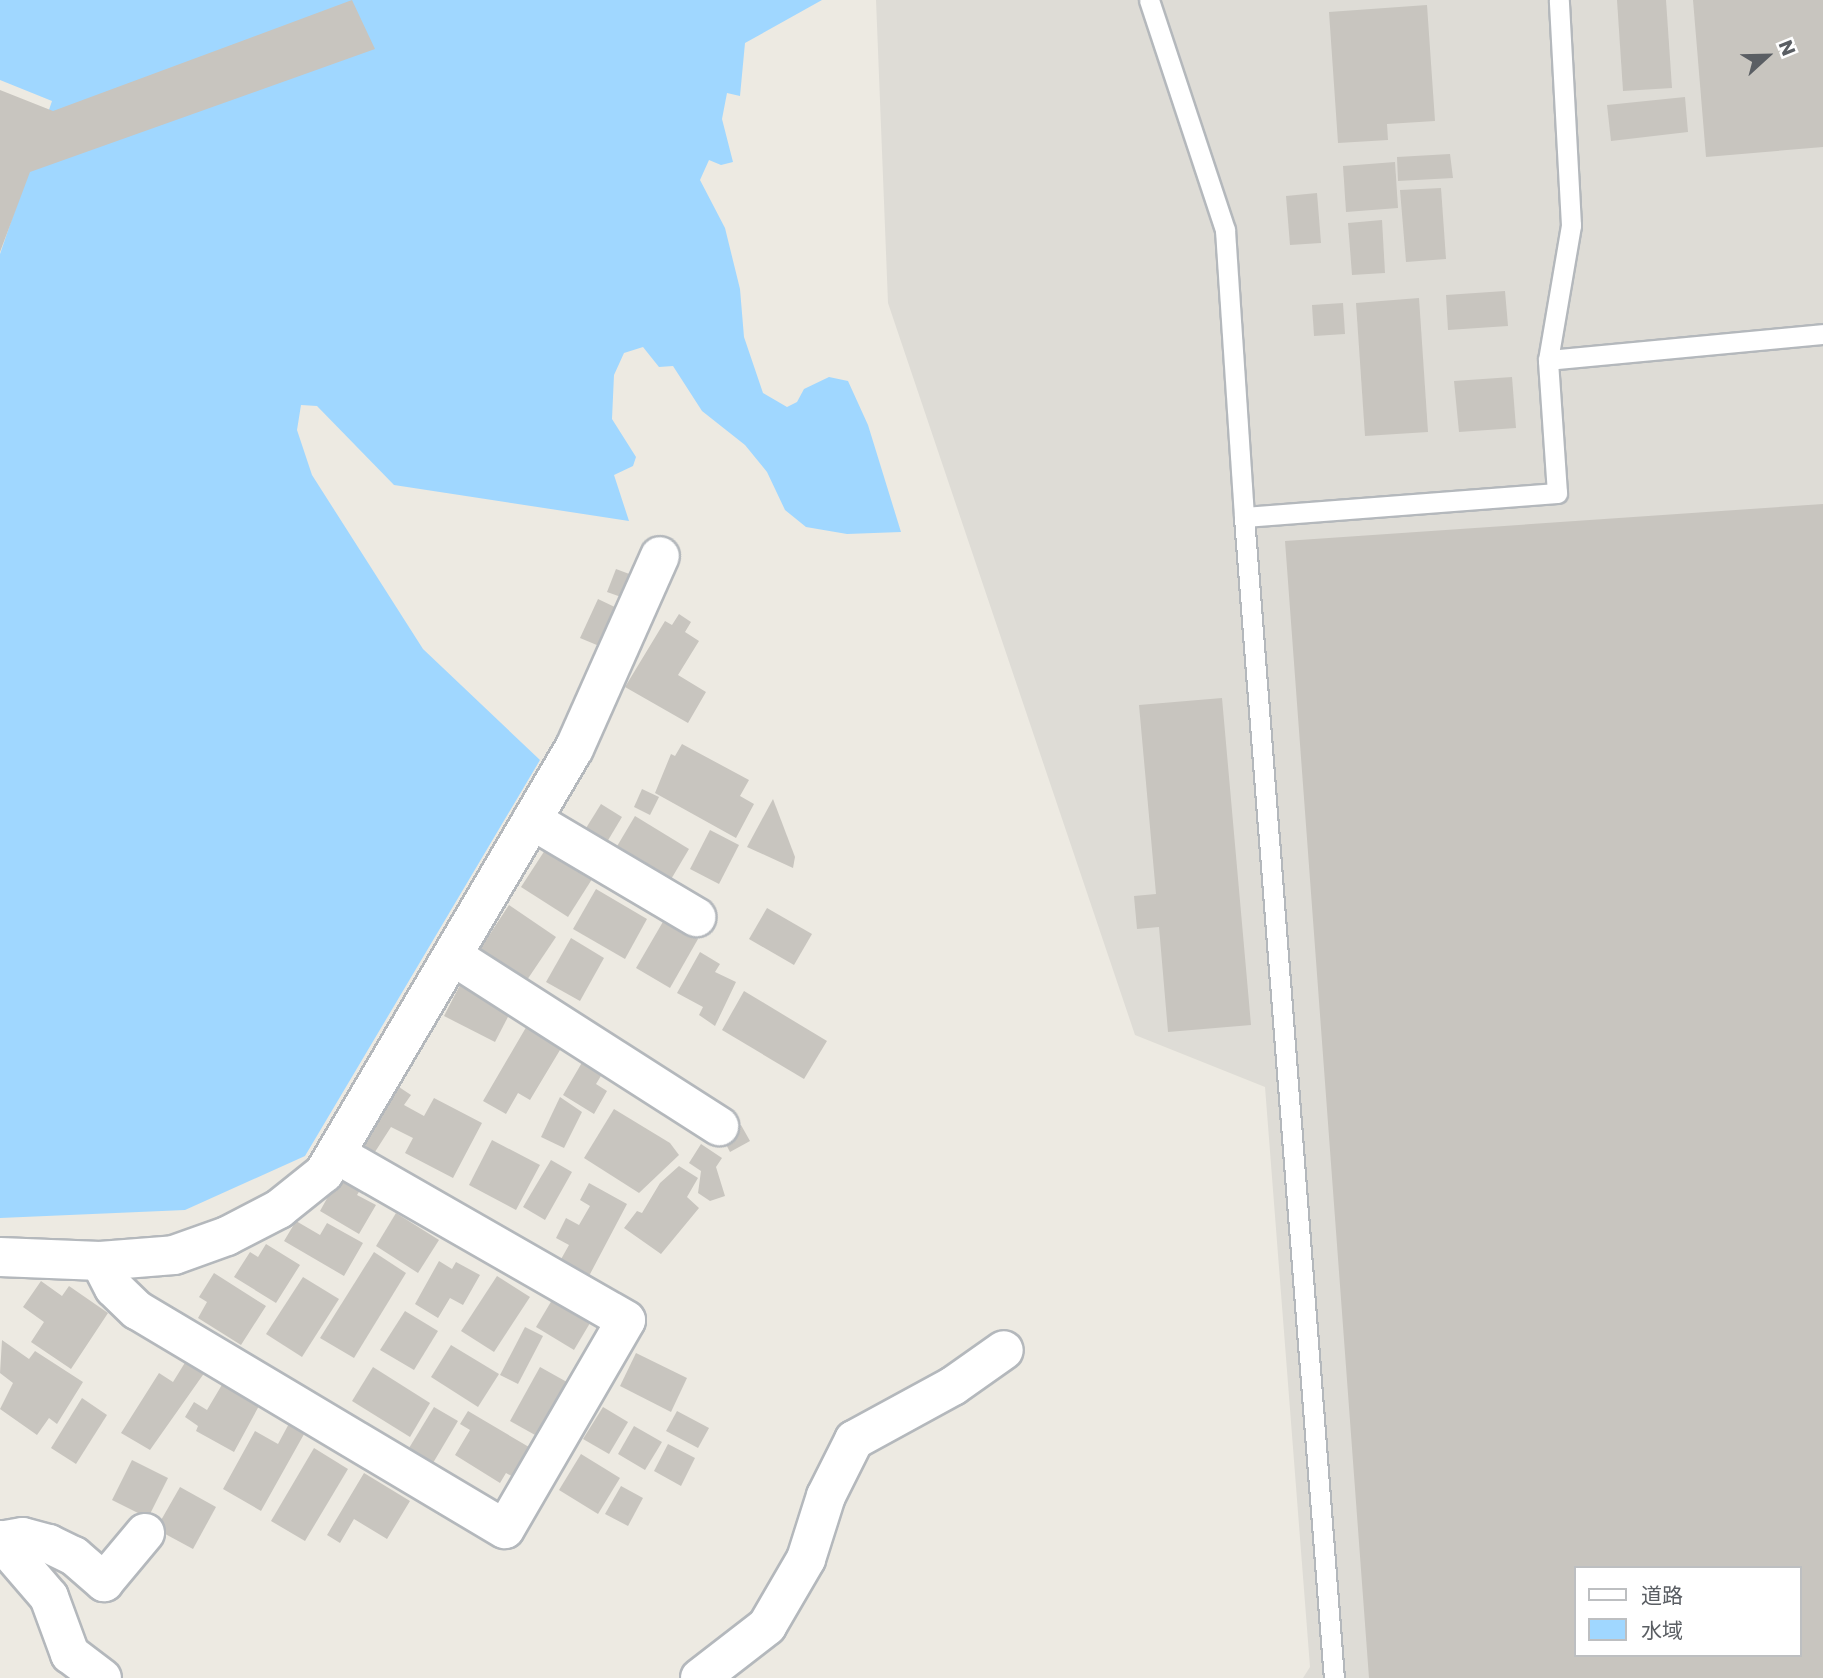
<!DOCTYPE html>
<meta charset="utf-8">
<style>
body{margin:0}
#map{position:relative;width:1823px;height:1678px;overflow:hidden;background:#edeae2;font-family:Poppins,"Noto Sans JP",sans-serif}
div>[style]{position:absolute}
.industrial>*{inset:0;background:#dedcd6}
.water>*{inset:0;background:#a0d7ff}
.building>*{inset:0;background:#c8c5bf}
.roads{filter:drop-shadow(2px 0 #b4b8bc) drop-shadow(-2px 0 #b4b8bc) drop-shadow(0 2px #b4b8bc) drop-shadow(0 -2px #b4b8bc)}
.lane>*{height:19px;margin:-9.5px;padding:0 9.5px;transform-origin:9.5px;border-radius:9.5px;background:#fff}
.street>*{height:38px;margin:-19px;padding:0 19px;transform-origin:19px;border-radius:19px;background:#fff}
span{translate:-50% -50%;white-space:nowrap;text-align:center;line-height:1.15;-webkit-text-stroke:5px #fff;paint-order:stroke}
.legend{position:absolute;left:1574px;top:1566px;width:228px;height:91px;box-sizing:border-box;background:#fff;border:2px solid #bdbfc1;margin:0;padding:9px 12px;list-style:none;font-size:21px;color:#5a5e63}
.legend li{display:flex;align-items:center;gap:14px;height:35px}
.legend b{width:35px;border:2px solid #bdbfc1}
.north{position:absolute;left:1732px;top:21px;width:70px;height:70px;-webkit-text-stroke:5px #fff;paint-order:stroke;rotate:68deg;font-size:19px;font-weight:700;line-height:28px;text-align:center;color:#5a5e63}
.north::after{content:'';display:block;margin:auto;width:24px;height:32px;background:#5a5e63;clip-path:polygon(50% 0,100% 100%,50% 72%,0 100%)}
</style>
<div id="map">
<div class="industrial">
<i style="clip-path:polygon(evenodd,876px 0,1823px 0,1823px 1678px,1303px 1678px,1310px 1667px,1265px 1087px,1135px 1035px,888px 303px,876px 0,1576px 1568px,1800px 1568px,1800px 1655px,1576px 1655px,1576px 1568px)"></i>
</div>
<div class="water">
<i style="clip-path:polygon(0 0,822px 0,745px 43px,740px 96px,727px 93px,722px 119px,733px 162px,721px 165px,709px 160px,700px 180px,725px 228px,740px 289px,744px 337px,763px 393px,787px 407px,797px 402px,804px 389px,829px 377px,848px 381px,868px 425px,901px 532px,847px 534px,806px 527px,785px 510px,767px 472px,745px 445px,702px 411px,673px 366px,659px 367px,643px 347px,624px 353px,614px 375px,612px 419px,636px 457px,633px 466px,614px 475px,629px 521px,394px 485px,317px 406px,301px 405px,297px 430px,312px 475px,423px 649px,540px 760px,305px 1156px,185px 1210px,0 1218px,0 254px,52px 101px,0 80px)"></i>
</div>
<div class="building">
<i style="clip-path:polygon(352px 0,375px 49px,30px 172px,0 252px,0 90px,53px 111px)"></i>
<i style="clip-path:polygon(1617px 0,1666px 0,1672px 88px,1623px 91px)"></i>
<i style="clip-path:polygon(1693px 0,1823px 0,1823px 147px,1706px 157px)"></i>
<i style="clip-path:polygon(1427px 5px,1435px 121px,1387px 124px,1388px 140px,1338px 143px,1329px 12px)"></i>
<i style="clip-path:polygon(1685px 97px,1688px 132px,1611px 141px,1607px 105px)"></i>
<i style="clip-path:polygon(1450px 154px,1453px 178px,1398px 181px,1397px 157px)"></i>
<i style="clip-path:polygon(1395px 162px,1398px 208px,1346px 212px,1343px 166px)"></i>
<i style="clip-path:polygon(1441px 188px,1446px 259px,1406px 262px,1400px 190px)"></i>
<i style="clip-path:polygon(1317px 193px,1321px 243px,1290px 245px,1286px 196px)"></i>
<i style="clip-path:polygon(1382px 220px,1385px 273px,1352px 275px,1348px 223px)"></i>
<i style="clip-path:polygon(1505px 291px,1508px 326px,1448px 330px,1446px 295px)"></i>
<i style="clip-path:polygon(1419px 298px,1428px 432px,1365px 436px,1356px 303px)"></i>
<i style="clip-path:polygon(1343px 303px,1345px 334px,1314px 336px,1312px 305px)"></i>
<i style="clip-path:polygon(1512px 377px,1516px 428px,1459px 432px,1454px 381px)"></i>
<i style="clip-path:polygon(evenodd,1823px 504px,1823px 1678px,1369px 1678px,1285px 541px,1823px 504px,1576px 1568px,1800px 1568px,1800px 1655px,1576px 1655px,1576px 1568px)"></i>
<i style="clip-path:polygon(616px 569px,632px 575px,624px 598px,607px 592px)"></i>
<i style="clip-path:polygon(598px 599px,621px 610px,604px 648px,580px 638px)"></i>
<i style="clip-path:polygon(679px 614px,691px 622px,685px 632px,699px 641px,678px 675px,706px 692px,688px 723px,625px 687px,665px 621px,672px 625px)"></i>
<i style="clip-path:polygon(1222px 698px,1251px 1025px,1168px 1032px,1159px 927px,1137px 929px,1134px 896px,1156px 894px,1139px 705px)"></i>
<i style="clip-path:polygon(682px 744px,749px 780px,740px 796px,754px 804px,736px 838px,655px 793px,671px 754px,675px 756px)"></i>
<i style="clip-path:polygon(642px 789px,659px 797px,650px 815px,634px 807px)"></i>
<i style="clip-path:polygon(773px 799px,795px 857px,793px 868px,747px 847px)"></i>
<i style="clip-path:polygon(601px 804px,622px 817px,604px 847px,583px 833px)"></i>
<i style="clip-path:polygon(635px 816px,689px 849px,667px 886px,613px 853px)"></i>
<i style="clip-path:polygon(710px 830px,739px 845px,719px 884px,690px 869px)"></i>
<i style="clip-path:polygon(547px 847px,594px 876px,568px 917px,521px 887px)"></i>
<i style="clip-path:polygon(596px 889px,647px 919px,625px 959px,573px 929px)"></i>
<i style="clip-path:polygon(509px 905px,556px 937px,527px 980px,480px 949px)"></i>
<i style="clip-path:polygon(767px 908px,812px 934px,794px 965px,749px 939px)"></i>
<i style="clip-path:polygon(664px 920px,698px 939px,670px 988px,636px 968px)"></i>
<i style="clip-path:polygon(571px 938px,604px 958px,580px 1001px,546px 982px)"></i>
<i style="clip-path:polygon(700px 952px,720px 964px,715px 972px,736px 982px,715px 1026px,699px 1015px,703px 1007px,677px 993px)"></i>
<i style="clip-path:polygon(460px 985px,511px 1011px,495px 1042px,444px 1016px)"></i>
<i style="clip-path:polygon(744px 991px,827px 1041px,804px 1079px,722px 1030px)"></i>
<i style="clip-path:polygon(528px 1024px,563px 1045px,530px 1100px,518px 1093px,506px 1114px,483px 1101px)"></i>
<i style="clip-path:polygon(587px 1054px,607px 1066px,596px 1084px,607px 1091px,594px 1114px,563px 1095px)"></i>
<i style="clip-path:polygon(393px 1083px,411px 1095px,404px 1105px,424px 1116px,434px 1098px,482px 1123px,453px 1178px,405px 1153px,413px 1138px,391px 1127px,373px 1155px,355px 1144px)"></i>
<i style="clip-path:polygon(560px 1097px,582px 1112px,564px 1148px,541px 1137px)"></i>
<i style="clip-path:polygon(614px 1109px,670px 1143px,679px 1155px,639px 1193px,584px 1158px)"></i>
<i style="clip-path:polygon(741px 1125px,750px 1141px,730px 1152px,721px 1135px)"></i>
<i style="clip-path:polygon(492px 1140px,540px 1165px,516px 1210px,469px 1185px)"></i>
<i style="clip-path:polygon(701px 1144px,722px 1158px,716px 1167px,725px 1196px,710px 1201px,698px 1193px,701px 1171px,689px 1163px)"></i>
<i style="clip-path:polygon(551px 1160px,572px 1172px,545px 1220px,523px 1207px)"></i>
<i style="clip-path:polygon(679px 1166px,698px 1178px,687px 1197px,699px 1208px,661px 1254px,624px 1228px,637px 1211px,642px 1213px,660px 1183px)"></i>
<i style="clip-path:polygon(340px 1175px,362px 1187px,357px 1195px,376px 1205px,359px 1234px,320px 1211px)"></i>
<i style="clip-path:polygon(589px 1183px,627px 1204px,589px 1276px,560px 1261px,569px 1245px,556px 1238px,566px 1218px,579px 1225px,590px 1206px,580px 1200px)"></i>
<i style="clip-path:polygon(396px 1213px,439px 1240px,418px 1273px,376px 1246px)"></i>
<i style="clip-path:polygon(296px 1221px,320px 1235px,327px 1223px,363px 1243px,344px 1276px,284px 1241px)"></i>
<i style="clip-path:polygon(266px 1244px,300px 1265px,276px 1303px,234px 1277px,250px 1252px,258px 1257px)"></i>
<i style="clip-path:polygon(374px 1252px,406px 1273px,354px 1358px,320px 1338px)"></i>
<i style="clip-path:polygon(439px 1261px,452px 1269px,456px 1262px,480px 1275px,463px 1305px,450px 1298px,438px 1318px,415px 1304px)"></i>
<i style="clip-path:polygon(214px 1273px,266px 1306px,241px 1345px,198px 1318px,207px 1302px,199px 1297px)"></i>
<i style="clip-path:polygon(497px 1276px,530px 1297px,494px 1352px,461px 1331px)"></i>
<i style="clip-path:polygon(303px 1277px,339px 1299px,302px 1357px,266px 1334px)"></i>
<i style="clip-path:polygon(41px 1281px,62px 1296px,69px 1286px,108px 1313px,71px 1369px,31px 1342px,44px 1322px,23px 1307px)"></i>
<i style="clip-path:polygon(552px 1300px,590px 1323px,574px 1350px,536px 1327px)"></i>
<i style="clip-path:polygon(405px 1311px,438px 1331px,414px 1370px,380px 1350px)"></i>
<i style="clip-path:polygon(525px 1327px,543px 1336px,518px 1384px,500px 1375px)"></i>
<i style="clip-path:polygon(2px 1340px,29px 1359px,35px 1351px,83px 1382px,57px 1424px,49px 1418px,37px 1435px,0 1409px,13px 1383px,0 1373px)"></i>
<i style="clip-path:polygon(451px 1345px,499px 1374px,478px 1407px,431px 1377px)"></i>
<i style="clip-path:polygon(636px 1353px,687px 1378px,671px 1412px,620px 1386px)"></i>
<i style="clip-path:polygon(186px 1361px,205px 1372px,150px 1450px,121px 1433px,159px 1373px,173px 1382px)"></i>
<i style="clip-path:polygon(373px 1367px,430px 1403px,410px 1437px,352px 1401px)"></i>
<i style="clip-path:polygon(540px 1367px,574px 1386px,544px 1440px,510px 1421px)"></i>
<i style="clip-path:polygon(223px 1383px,260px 1404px,234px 1452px,196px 1431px,198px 1426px,185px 1417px,194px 1402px,207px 1410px)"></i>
<i style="clip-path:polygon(82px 1398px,107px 1415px,76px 1464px,51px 1448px)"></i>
<i style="clip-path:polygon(434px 1407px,458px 1421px,430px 1468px,406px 1453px)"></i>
<i style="clip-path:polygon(603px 1407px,628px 1422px,609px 1454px,583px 1439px)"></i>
<i style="clip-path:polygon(468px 1411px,534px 1450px,517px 1479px,506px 1473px,500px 1483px,455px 1455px,470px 1430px,460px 1424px)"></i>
<i style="clip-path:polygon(677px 1411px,709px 1428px,698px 1448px,666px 1431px)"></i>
<i style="clip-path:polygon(292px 1418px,308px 1427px,261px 1511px,223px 1489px,255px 1431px,278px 1444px)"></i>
<i style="clip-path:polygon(634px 1426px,662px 1442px,645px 1470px,618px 1454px)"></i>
<i style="clip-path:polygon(668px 1444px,695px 1458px,681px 1486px,654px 1471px)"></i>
<i style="clip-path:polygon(314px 1448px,348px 1469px,305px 1541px,271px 1521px)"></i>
<i style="clip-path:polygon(581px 1454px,620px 1478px,598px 1514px,559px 1490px)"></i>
<i style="clip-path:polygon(132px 1460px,168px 1478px,148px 1518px,112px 1500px)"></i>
<i style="clip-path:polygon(364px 1473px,410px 1501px,387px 1539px,354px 1519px,340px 1543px,327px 1535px)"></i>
<i style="clip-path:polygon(621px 1486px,643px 1498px,628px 1526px,605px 1514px)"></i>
<i style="clip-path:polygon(180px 1487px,216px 1507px,193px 1549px,156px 1529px)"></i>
</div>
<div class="roads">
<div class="lane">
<i style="left:1149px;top:0;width:242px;rotate:71.7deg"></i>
<i style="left:1225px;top:230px;width:288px;rotate:86.2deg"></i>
<i style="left:1244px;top:517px;width:1164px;rotate:85.57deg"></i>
<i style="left:1548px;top:360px;width:276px;rotate:-5.4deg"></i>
<i style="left:1244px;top:517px;width:314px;rotate:-4.4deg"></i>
<i style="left:1557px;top:493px;width:133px;rotate:-93.9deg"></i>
<i style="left:1548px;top:360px;width:137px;rotate:-80.3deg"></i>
<i style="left:1571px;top:225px;width:225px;rotate:-93.1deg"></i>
</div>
<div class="street">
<i style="left:532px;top:820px;width:191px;rotate:30.6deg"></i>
<i style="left:453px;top:956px;width:316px;rotate:32.6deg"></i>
<i style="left:0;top:1257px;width:100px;rotate:2.3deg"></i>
<i style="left:100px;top:1261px;width:74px;rotate:-4.6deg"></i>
<i style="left:174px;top:1255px;width:56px;rotate:-19.7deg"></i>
<i style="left:227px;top:1236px;width:59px;rotate:-27.4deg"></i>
<i style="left:279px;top:1209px;width:58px;rotate:-38.7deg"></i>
<i style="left:324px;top:1173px;width:492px;rotate:-59.5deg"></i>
<i style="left:574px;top:749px;width:211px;rotate:-66deg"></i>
<i style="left:100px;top:1261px;width:30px;rotate:63deg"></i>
<i style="left:114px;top:1288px;width:32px;rotate:44deg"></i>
<i style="left:137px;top:1310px;width:428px;rotate:30.8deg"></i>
<i style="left:505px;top:1529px;width:241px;rotate:-59.9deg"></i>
<i style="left:626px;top:1320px;width:334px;rotate:-150.2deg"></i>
<i style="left:0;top:1540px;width:75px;rotate:49.3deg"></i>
<i style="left:49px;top:1597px;width:61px;rotate:69.8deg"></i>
<i style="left:70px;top:1654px;width:40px;rotate:37deg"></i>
<i style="left:0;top:1541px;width:23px;rotate:-10deg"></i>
<i style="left:23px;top:1537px;width:27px;rotate:15deg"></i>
<i style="left:49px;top:1544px;width:28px;rotate:26deg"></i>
<i style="left:74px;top:1556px;width:40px;rotate:41deg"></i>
<i style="left:104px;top:1582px;width:64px;rotate:-50.1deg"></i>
<i style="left:700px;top:1678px;width:85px;rotate:-37.8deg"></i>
<i style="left:767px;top:1626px;width:78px;rotate:-59.8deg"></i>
<i style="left:806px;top:1559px;width:66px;rotate:-72.4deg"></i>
<i style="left:826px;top:1496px;width:63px;rotate:-63.4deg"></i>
<i style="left:854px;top:1440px;width:113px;rotate:-28.6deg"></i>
<i style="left:953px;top:1386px;width:62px;rotate:-35.2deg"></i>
</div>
</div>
<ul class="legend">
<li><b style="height:9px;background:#fff"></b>道路</li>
<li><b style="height:19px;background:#a0d7ff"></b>水域</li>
</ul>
<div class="north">N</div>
</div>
